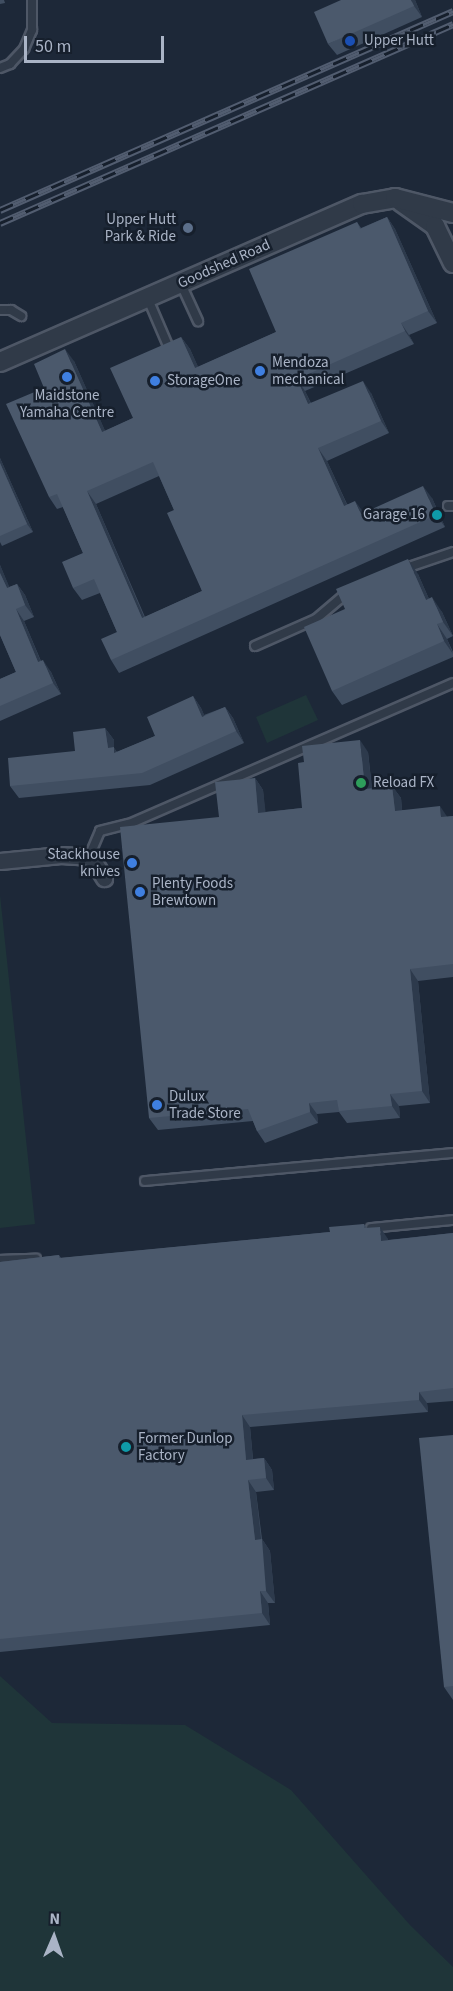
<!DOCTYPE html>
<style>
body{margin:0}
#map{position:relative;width:453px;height:1991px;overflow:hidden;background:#1d2838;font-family:"Source Sans 3",sans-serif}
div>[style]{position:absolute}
.green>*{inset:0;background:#1f3539}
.roads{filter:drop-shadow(2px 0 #4e5766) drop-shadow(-2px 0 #4e5766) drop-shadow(0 2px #4e5766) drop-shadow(0 -2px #4e5766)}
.service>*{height:8px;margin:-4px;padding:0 4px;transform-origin:4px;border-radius:4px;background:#303a48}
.minor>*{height:15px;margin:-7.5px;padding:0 7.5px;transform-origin:7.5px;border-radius:7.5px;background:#303a48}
.tertiary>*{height:18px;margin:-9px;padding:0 9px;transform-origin:9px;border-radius:9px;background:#303a48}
.rail>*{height:7px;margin-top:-3.5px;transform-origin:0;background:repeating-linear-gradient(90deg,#161f2c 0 14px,#525d70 0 28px);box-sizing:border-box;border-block:2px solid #525d70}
.wall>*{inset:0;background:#404e61}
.shaded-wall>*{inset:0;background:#2d3a4c}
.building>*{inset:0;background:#4b596c}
.dots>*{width:16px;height:16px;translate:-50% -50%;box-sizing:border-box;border:3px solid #161f2c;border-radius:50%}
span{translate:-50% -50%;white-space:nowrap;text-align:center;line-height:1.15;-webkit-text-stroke:5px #161f2c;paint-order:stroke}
.poi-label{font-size:15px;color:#aab4c6}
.left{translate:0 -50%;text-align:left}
.right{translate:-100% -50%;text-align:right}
.street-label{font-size:15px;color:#aab4c6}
.north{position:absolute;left:24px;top:1907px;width:60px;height:60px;-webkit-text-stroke:4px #161f2c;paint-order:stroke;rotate:2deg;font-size:16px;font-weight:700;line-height:24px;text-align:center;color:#aab4c6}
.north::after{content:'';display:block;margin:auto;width:21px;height:27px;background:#aab4c6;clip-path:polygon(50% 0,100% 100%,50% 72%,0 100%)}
.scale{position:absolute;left:24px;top:36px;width:140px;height:27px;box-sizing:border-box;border:3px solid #aab4c6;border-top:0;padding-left:8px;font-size:18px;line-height:21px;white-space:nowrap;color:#aab4c6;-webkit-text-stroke:4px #161f2c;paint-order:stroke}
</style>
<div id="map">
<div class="green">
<i style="clip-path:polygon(306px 695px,318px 720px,267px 743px,256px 717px)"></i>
<i style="clip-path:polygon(0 895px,35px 1224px,0 1228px)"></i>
<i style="clip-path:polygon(0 1676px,52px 1723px,185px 1725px,291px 1790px,410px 1925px,453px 1967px,453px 1991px,0 1991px)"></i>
</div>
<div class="roads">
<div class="service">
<i style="left:0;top:68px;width:11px;rotate:-22deg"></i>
<i style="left:10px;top:64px;width:21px;rotate:-47deg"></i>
<i style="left:24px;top:49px;width:21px;rotate:-67deg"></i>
<i style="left:32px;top:30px;width:30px;rotate:-90deg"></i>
<i style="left:181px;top:284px;width:41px;rotate:65.3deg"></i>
<i style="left:148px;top:299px;width:53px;rotate:66.8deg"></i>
<i style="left:1px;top:310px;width:10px"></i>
<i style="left:11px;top:310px;width:12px;rotate:31deg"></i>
<i style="left:448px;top:506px;width:5px"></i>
<i style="left:403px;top:569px;width:53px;rotate:-18.8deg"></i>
<i style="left:255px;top:646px;width:67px;rotate:-23.9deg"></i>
<i style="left:316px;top:619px;width:42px;rotate:-40.2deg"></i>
<i style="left:89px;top:857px;width:28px;rotate:-67deg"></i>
<i style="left:100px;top:831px;width:30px;rotate:-14deg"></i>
<i style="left:129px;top:824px;width:353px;rotate:-23.5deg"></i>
<i style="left:145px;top:1181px;width:309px;rotate:-5.2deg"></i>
<i style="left:371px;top:1228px;width:82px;rotate:-5.6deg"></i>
<i style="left:0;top:1260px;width:36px;rotate:-2deg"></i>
</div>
<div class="minor">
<i style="left:0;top:861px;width:61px;rotate:-5.6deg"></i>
<i style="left:61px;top:855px;width:30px;rotate:4deg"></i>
<i style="left:91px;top:857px;width:25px;rotate:58deg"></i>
</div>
<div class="tertiary">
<i style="left:401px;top:202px;width:42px;rotate:35.2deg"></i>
<i style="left:435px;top:226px;width:41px;rotate:64.1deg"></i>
<i style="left:0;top:362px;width:395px;rotate:-23.6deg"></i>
<i style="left:362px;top:204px;width:34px;rotate:-10deg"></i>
<i style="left:395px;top:198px;width:60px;rotate:14.5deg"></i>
</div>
</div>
<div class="rail">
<i style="left:0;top:210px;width:495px;rotate:-23.7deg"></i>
<i style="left:0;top:223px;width:495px;rotate:-23.7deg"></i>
</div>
<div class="wall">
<i style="clip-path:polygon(0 0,4px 0,5px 3px,0 4px)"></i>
<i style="clip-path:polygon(415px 0,422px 17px,337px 55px,328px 44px)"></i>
<i style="clip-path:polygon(evenodd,387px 217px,395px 229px,437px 323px,409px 335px,414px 344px,305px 391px,311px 403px,371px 393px,389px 433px,327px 461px,347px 504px,363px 513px,432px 498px,445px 527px,119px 673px,111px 660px,117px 632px,100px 593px,82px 600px,73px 588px,83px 553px,63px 507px,57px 509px,49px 497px,44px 388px,74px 361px,105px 431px,133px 418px,181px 337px,190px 349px,198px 367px,276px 332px,357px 222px,361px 228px,387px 217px,159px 476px,174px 510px,202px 591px,145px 617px,96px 504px,159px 476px)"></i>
<i style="clip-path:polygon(0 458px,33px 532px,2px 546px,0 542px)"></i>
<i style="clip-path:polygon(0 565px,9px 587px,17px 584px,25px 595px,34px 617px,24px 621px,41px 661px,51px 672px,61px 694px,0 721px,0 679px,16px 672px,0 635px)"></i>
<i style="clip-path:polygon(418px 574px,429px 599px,442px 612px,453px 636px,447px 639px,453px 652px,453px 657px,342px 705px,332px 691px,345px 609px)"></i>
<i style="clip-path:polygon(193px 696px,201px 708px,204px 715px,225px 707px,233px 718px,244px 743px,150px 785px,19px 798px,10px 786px,75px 751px,105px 728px,114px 740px,114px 748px,117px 752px,155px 736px)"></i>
<i style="clip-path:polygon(368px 752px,372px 788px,392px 786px,401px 798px,402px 810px,447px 817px,453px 816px,453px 977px,418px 981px,430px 1103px,399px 1106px,400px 1118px,347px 1123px,339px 1112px,317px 1114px,318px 1123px,265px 1143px,257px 1131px,253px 1121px,158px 1130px,149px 1118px,219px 817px,255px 778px,263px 790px,265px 812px,302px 808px)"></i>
<i style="clip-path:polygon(364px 1224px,367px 1228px,388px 1239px,388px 1240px,453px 1233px,453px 1401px,427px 1403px,428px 1412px,250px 1427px,253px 1459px,264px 1458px,272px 1470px,274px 1490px,256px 1492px,262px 1539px,270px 1551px,275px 1603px,268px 1603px,270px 1625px,0 1652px,0 1262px,59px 1255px,61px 1258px,330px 1232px)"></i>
<i style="clip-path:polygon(453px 1435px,453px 1700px,444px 1687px)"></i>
</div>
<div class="shaded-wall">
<i style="clip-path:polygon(411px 0,415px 0,422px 17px,414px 6px)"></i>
<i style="clip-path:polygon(387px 217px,395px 229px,437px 323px,428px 311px)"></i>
<i style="clip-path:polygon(401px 323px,409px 335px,414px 344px,405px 331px)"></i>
<i style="clip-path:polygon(181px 337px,190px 349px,204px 380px,195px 368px)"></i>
<i style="clip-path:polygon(65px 349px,74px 361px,111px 444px,102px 432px)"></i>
<i style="clip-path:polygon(297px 379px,305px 391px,317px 417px,308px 404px)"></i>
<i style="clip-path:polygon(363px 381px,371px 393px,389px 433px,381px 421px)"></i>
<i style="clip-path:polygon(318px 448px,327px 461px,353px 518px,344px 506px)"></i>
<i style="clip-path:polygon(0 458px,33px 532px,27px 524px,0 463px)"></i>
<i style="clip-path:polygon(423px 486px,432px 498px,445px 527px,436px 515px)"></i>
<i style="clip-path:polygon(87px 491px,96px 504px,150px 631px,142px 618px)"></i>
<i style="clip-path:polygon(355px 501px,364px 513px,361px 514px)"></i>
<i style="clip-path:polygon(408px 559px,418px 574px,436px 615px,426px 600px)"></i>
<i style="clip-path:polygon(0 565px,15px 600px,7px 588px,0 573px)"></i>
<i style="clip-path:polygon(17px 584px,25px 595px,34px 617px,25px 605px)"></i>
<i style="clip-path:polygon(432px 597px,442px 612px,453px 636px,443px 622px)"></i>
<i style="clip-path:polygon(16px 609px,24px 621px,46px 674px,38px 662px)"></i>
<i style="clip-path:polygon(437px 624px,447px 639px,453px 654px,444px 641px)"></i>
<i style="clip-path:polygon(43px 660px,51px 672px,61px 694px,53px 683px)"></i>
<i style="clip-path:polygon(193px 696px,201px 708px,210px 728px,202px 717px)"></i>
<i style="clip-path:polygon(225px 707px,233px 718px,244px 743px,236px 731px)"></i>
<i style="clip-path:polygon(105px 728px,114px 740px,114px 748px,122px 759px,108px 748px)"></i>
<i style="clip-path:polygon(360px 740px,368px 752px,373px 801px,365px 789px)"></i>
<i style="clip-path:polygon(255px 778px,263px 790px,267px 824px,258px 813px)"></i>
<i style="clip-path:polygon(392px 786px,401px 798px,403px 823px,395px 811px)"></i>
<i style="clip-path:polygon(440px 806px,448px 818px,441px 817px)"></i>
<i style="clip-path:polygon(410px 969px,418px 981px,430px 1103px,422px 1091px)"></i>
<i style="clip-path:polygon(390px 1094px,399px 1106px,400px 1118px,392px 1106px)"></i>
<i style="clip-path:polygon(309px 1103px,317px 1114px,318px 1123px,310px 1112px)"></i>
<i style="clip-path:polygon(380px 1227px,388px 1239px,390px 1252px,381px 1241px)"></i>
<i style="clip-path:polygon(419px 1392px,427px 1403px,428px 1412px,419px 1400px)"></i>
<i style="clip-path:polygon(242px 1415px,250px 1427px,254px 1472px,246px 1460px)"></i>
<i style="clip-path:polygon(264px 1458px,272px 1470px,274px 1490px,266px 1478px)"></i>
<i style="clip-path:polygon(248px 1480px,256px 1492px,262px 1547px,262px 1539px,270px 1551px,275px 1603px,266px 1591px,255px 1540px)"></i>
<i style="clip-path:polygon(260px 1591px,268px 1603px,270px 1625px,262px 1613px)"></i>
</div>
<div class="building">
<i style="clip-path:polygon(341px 0,411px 0,414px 6px,328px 44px,314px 12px)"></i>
<i style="clip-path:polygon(evenodd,387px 217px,428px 311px,401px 323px,405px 331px,297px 379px,308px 404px,363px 381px,381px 421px,318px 448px,344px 506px,355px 501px,361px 514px,423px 486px,436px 515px,111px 660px,101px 639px,117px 632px,94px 579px,73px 588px,62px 562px,83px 553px,57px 494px,49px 497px,6px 404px,44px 388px,34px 364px,65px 349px,102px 432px,133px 418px,110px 368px,181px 337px,195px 368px,276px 332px,249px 269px,357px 222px,360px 229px,387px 217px,153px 462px,174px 510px,167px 513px,202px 591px,142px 618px,87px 491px,153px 462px)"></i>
<i style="clip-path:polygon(0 463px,27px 524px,0 536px)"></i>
<i style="clip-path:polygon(408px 559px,426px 600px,432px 597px,443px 622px,437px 624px,444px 641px,332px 691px,304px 627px,345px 609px,336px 589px)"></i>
<i style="clip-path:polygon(0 573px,7px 588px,17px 584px,25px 605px,16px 609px,38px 662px,43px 660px,53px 683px,0 706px,0 679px,16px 672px,0 635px)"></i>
<i style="clip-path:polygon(193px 696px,202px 717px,225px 707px,236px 731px,142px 773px,10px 786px,8px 758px,75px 751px,73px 732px,105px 728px,108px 748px,114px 747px,114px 753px,155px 736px,147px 717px)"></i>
<i style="clip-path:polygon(360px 740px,365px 789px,392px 786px,395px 811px,440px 806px,441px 817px,453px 816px,453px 964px,410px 969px,422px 1091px,390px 1094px,392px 1106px,339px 1111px,337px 1100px,309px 1103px,310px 1112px,257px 1131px,248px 1109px,149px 1118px,120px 827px,219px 817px,215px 782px,255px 778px,258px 813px,302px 808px,298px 763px,304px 762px,302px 746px)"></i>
<i style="clip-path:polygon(364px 1224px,364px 1228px,380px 1227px,381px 1241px,453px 1233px,453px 1388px,419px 1392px,419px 1400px,242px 1415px,246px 1460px,264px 1458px,266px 1478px,248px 1480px,255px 1540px,262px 1539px,266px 1591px,260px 1591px,262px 1613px,0 1639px,0 1262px,59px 1255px,59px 1258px,330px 1232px,329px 1227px)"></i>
<i style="clip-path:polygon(453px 1435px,453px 1686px,444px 1687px,419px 1438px)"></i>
</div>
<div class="dots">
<i style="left:350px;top:41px;background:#1a4fb4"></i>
<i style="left:188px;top:228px;background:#5c6f8a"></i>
<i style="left:260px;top:371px;background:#3f7fe0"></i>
<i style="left:67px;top:377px;background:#3f7fe0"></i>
<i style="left:155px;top:381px;background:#3f7fe0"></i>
<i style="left:437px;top:515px;background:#0f9aa8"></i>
<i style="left:361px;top:783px;background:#2e9e5b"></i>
<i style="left:132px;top:863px;background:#3f7fe0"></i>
<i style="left:140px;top:892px;background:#3f7fe0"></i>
<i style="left:157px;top:1105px;background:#3f7fe0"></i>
<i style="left:126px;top:1447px;background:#0f9aa8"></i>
</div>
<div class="poi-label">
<span class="left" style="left:364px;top:41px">Upper Hutt</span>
<span class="right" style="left:176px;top:228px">Upper Hutt<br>Park &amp; Ride</span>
<span class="left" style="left:272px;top:371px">Mendoza<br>mechanical</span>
<span class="left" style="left:167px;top:381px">StorageOne</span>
<span style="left:67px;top:404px">Maidstone<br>Yamaha Centre</span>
<span class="right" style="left:425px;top:515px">Garage 16</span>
<span class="left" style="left:373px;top:783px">Reload FX</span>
<span class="right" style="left:120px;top:863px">Stackhouse<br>knives</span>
<span class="left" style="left:152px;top:892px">Plenty Foods<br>Brewtown</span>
<span class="left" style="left:169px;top:1105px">Dulux<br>Trade Store</span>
<span class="left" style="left:138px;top:1447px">Former Dunlop<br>Factory</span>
</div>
<div class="street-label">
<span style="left:224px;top:264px;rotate:-24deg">Goodshed Road</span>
</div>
<div class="north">N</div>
<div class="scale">50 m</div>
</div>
